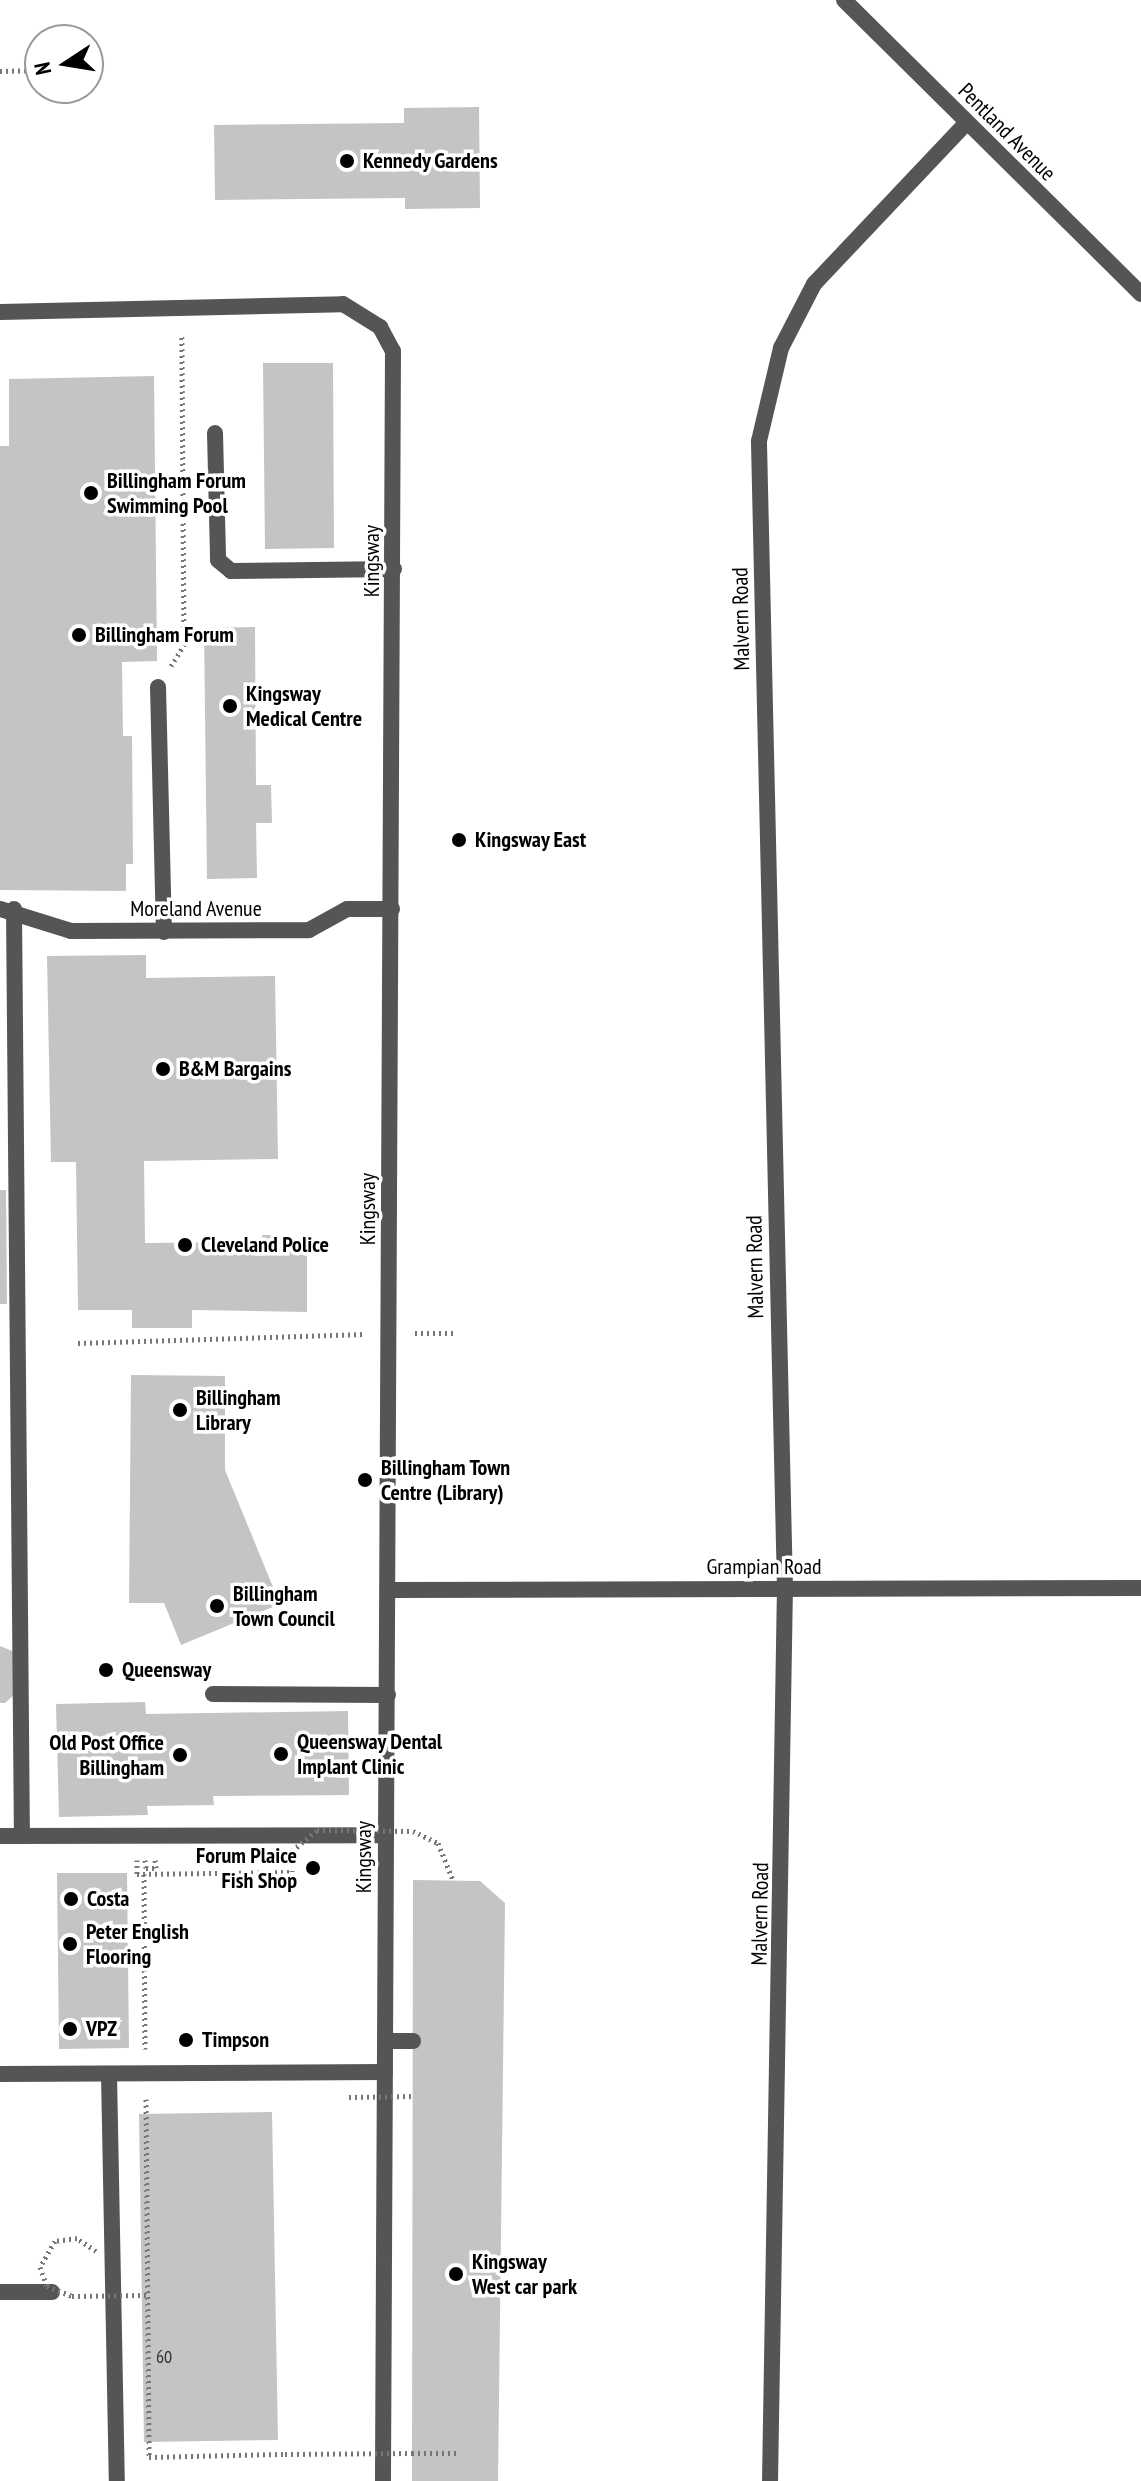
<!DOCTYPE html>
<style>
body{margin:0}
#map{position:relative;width:1141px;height:2481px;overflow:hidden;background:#fff;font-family:"PT Sans Narrow",sans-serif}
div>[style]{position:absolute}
.building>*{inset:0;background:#c4c4c4}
.path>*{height:5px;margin-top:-2.5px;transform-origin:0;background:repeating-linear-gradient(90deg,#777 0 2px,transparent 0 6px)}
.service>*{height:16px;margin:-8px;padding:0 8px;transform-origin:8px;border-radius:8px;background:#555}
.pedestrian>*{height:16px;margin:-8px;padding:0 8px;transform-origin:8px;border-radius:8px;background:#555}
.minor>*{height:16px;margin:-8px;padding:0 8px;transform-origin:8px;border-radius:8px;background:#555}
.path-bridge>*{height:5px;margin-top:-2.5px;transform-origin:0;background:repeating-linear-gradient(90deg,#777 0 2px,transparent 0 6px)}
.dots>*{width:22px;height:22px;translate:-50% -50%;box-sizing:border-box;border:4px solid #fff;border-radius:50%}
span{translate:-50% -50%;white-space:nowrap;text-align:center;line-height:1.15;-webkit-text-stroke:7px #fff;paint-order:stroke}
.number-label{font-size:18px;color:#313131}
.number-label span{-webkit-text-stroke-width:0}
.street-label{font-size:22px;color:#000}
.poi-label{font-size:22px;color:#000;font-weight:700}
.left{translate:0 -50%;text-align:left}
.right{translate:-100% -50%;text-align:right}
.north{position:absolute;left:24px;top:24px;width:80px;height:80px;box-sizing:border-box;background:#fff;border:2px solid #999;border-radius:50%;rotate:258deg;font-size:22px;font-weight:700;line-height:32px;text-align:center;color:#000}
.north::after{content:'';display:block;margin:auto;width:28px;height:36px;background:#000;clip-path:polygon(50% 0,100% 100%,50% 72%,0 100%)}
</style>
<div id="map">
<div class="building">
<i style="clip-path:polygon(479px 107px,480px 208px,405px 209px,405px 198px,215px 200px,214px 125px,404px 123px,404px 108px)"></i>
<i style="clip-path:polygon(263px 363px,333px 363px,334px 548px,265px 549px)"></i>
<i style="clip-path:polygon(154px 376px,157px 661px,122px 662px,123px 736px,132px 736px,133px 864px,126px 864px,126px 891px,0 890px,0 446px,9px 446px,9px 379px)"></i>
<i style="clip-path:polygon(255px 627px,256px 785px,271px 785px,272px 823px,256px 823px,257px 878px,207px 879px,204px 628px)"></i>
<i style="clip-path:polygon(146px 955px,146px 978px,275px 976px,278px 1159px,144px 1161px,145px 1243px,262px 1242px,262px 1235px,292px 1235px,292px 1248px,307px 1248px,307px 1312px,192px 1310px,192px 1328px,132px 1328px,132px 1310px,78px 1310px,76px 1162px,51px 1162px,47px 956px)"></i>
<i style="clip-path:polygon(0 1190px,6px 1190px,7px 1304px,0 1304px)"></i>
<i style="clip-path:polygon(131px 1375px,225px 1376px,225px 1470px,280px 1604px,181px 1645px,164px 1603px,129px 1603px)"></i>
<i style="clip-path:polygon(0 1646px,15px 1652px,16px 1693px,5px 1703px,0 1703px)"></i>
<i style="clip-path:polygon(145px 1702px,146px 1714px,348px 1711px,349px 1795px,213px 1796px,214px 1805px,147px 1806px,148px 1815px,59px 1817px,56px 1704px)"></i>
<i style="clip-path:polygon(57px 1873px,127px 1873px,129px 2048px,59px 2049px)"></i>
<i style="clip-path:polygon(413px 1880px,480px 1881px,505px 1903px,498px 2481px,412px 2481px)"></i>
<i style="clip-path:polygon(272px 2112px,278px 2440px,144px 2442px,139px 2114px)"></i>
</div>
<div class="path">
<i style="left:0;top:71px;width:40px;rotate:-1.4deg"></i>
<i style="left:171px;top:666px;width:25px;rotate:-58deg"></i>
<i style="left:184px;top:645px;width:310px;rotate:-90.4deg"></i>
<i style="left:415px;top:1333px;width:40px"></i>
<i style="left:78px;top:1343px;width:287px;rotate:-1.8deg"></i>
<i style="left:137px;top:1860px;width:14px;rotate:90deg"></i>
<i style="left:137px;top:1874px;width:155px;rotate:-0.7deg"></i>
<i style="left:145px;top:1860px;width:8px;rotate:83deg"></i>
<i style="left:146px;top:1868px;width:10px"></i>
<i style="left:156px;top:1868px;width:8px;rotate:-97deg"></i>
<i style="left:144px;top:1874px;width:175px;rotate:89.7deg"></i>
<i style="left:146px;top:2099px;width:358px;rotate:89.5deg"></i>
<i style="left:149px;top:2457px;width:136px;rotate:-1.3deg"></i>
<i style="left:412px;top:2453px;width:44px"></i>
</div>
<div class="service">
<i style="left:215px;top:433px;width:127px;rotate:88.6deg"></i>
<i style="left:218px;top:560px;width:17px;rotate:40deg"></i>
<i style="left:231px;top:571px;width:163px;rotate:-0.7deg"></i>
<i style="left:158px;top:687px;width:245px;rotate:88.6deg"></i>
<i style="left:213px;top:1694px;width:175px;rotate:0.3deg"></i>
<i style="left:385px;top:2041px;width:28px"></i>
</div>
<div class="pedestrian">
<i style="left:0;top:909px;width:74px;rotate:17.2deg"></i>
<i style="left:14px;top:909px;width:926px;rotate:89.51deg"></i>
<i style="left:0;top:1836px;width:386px;rotate:-0.1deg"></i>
<i style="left:0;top:2074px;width:385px;rotate:-0.3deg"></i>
<i style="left:109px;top:2074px;width:407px;rotate:88.9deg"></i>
<i style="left:0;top:2292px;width:52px"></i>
</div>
<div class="minor">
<i style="left:844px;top:0;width:418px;rotate:44.7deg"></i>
<i style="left:0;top:312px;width:343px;rotate:-1.3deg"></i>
<i style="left:343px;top:304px;width:44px;rotate:31.9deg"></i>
<i style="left:380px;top:327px;width:27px;rotate:62deg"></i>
<i style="left:393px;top:351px;width:2130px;rotate:90.27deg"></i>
<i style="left:71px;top:931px;width:238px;rotate:-0.2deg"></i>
<i style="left:309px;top:930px;width:43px;rotate:-28.9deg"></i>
<i style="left:347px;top:909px;width:45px"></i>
<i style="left:388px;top:1590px;width:753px;rotate:-0.15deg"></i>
<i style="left:770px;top:2481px;width:892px;rotate:-89.04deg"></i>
<i style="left:785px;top:1589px;width:1148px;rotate:-91.3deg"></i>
<i style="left:759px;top:441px;width:96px;rotate:-76.7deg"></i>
<i style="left:781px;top:348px;width:72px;rotate:-62.7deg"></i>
<i style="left:814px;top:284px;width:221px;rotate:-46.6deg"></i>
</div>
<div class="path-bridge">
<i style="left:292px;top:1872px;width:21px;rotate:-90deg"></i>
<i style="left:292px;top:1851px;width:33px;rotate:-40deg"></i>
<i style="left:317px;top:1830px;width:96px;rotate:0.6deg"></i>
<i style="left:413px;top:1831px;width:28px;rotate:26deg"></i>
<i style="left:438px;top:1843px;width:40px;rotate:68deg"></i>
<i style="left:349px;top:2097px;width:64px;rotate:-0.9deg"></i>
<i style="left:96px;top:2251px;width:23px;rotate:-146deg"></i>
<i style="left:77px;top:2238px;width:22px;rotate:172deg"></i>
<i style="left:55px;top:2241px;width:30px;rotate:120deg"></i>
<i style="left:40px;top:2267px;width:20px;rotate:70deg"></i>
<i style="left:47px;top:2286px;width:27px;rotate:22deg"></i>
<i style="left:72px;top:2296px;width:75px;rotate:-0.8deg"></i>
<i style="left:285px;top:2454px;width:127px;rotate:-0.5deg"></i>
</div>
<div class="dots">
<i style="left:347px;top:161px;background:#000"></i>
<i style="left:91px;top:493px;background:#000"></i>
<i style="left:79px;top:635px;background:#000"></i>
<i style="left:230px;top:706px;background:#000"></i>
<i style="left:459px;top:840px;background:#000"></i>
<i style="left:163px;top:1069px;background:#000"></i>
<i style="left:185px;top:1245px;background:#000"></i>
<i style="left:180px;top:1410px;background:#000"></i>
<i style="left:365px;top:1480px;background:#000"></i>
<i style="left:217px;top:1606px;background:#000"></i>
<i style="left:106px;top:1670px;background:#000"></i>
<i style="left:281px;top:1754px;background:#000"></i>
<i style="left:180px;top:1755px;background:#000"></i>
<i style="left:313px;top:1868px;background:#000"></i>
<i style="left:71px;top:1899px;background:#000"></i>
<i style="left:70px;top:1944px;background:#000"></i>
<i style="left:70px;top:2029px;background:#000"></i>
<i style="left:186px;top:2040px;background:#000"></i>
<i style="left:456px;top:2274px;background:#000"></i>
</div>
<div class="number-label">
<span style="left:164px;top:2357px">60</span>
</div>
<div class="street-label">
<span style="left:1007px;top:132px;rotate:45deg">Pentland Avenue</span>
<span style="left:372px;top:561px;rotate:-90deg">Kingsway</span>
<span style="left:741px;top:619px;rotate:-91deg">Malvern Road</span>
<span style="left:196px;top:909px">Moreland Avenue</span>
<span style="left:368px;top:1209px;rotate:-90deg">Kingsway</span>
<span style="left:755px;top:1267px;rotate:-91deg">Malvern Road</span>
<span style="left:764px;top:1567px">Grampian Road</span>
<span style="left:364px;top:1857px;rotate:-90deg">Kingsway</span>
<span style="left:760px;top:1914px;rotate:-89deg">Malvern Road</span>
</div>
<div class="poi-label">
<span class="left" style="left:363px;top:161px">Kennedy Gardens</span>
<span class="left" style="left:107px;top:493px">Billingham Forum<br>Swimming Pool</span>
<span class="left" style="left:95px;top:635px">Billingham Forum</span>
<span class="left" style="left:246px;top:706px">Kingsway<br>Medical Centre</span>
<span class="left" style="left:475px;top:840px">Kingsway East</span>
<span class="left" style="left:179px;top:1069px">B&amp;M Bargains</span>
<span class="left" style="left:201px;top:1245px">Cleveland Police</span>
<span class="left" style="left:196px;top:1410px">Billingham<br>Library</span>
<span class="left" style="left:381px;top:1480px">Billingham Town<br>Centre (Library)</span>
<span class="left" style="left:233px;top:1606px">Billingham<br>Town Council</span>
<span class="left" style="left:122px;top:1670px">Queensway</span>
<span class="left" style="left:297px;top:1754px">Queensway Dental<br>Implant Clinic</span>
<span class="right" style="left:164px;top:1755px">Old Post Office<br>Billingham</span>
<span class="right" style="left:297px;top:1868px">Forum Plaice<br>Fish Shop</span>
<span class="left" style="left:87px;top:1899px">Costa</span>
<span class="left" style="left:86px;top:1944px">Peter English<br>Flooring</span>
<span class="left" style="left:86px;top:2029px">VPZ</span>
<span class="left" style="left:202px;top:2040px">Timpson</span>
<span class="left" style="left:472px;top:2274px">Kingsway<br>West car park</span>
</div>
<div class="north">N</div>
</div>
